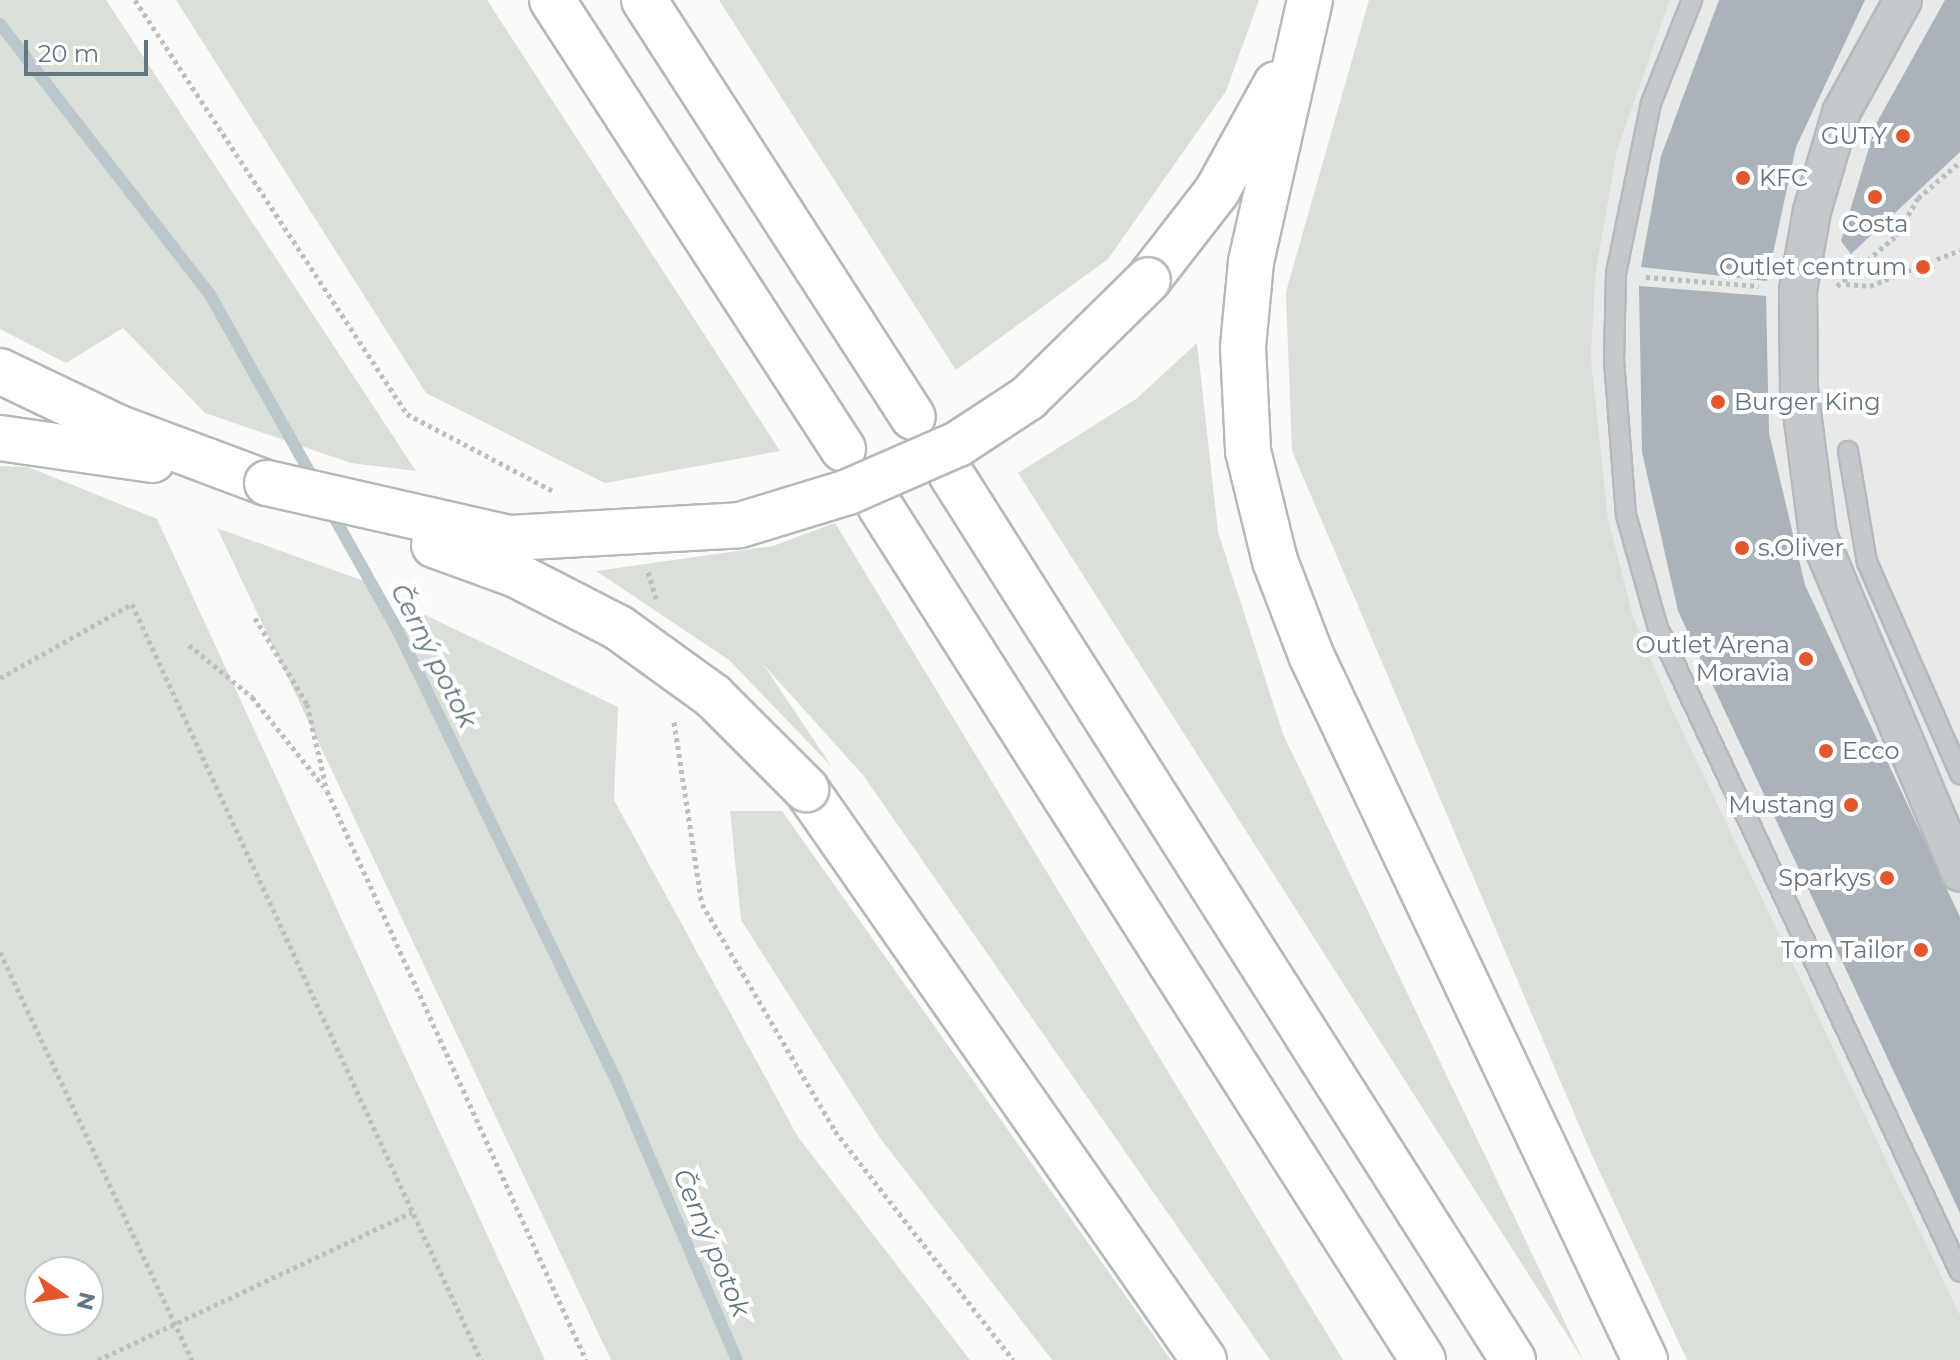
<!DOCTYPE html>
<meta charset="utf-8">
<style>
body{margin:0}
#map{position:relative;width:1960px;height:1360px;overflow:hidden;background:#fafaf8;font-family:Montserrat,sans-serif}
div>[style]{position:absolute}
.built>*{inset:0;background:#e8e9e9}
.green>*{inset:0;background:#dadfd7}
.stream>*{height:12px;margin:-6px;padding:0 6px;transform-origin:6px;border-radius:6px;background:#bbc7cb}
.building>*{inset:0;background:#aab3b9}
.path>*{height:5px;margin-top:-2.5px;transform-origin:0;background:repeating-linear-gradient(90deg,#bbbfc2 0 4px,transparent 0 8px)}
.roads{filter:drop-shadow(2px 0 #b4b9bd) drop-shadow(-2px 0 #b4b9bd) drop-shadow(0 2px #b4b9bd) drop-shadow(0 -2px #b4b9bd)}
.lane>*{height:18px;margin:-9px;padding:0 9px;transform-origin:9px;border-radius:9px;background:#c3c8cc}
.street>*{height:36px;margin:-18px;padding:0 18px;transform-origin:18px;border-radius:18px;background:#c3c8cc}
.highway>*{height:44px;margin:-22px;padding:0 22px;transform-origin:22px;border-radius:22px;background:#fff}
.bridges{filter:drop-shadow(2px 0 #b4b9bd) drop-shadow(-2px 0 #b4b9bd) drop-shadow(0 2px #b4b9bd) drop-shadow(0 -2px #b4b9bd)}
.highway-bridge>*{height:44px;margin:-22px;padding:0 22px;transform-origin:22px;border-radius:22px;background:#fff}
.dots>*{width:22px;height:22px;translate:-50% -50%;box-sizing:border-box;border:4px solid #fff;border-radius:50%}
span{translate:-50% -50%;white-space:nowrap;text-align:center;line-height:1.15;-webkit-text-stroke:8px #fff;paint-order:stroke}
.poi-label{font-size:24px;color:#657683}
.right{translate:-100% -50%;text-align:right}
.left{translate:0 -50%;text-align:left}
.water-label{font-size:26px;color:#60757c;font-style:italic}
.north{position:absolute;left:24px;top:1256px;width:80px;height:80px;box-sizing:border-box;background:#fff;border:2px solid #c1c8cd;border-radius:50%;rotate:103deg;font-size:22px;font-weight:700;line-height:32px;text-align:center;color:#657683}
.north::after{content:'';display:block;margin:auto;width:28px;height:36px;background:#e4572e;clip-path:polygon(50% 0,100% 100%,50% 72%,0 100%)}
.scale{position:absolute;left:24px;top:40px;width:124px;height:36px;box-sizing:border-box;border:4px solid #657683;border-top:0;padding-left:10px;font-size:24px;line-height:28px;white-space:nowrap;color:#657683;-webkit-text-stroke:6px #fff;paint-order:stroke}
</style>
<div id="map">
<div class="built">
<i style="clip-path:polygon(1670px 0,1960px 0,1960px 1315px,1669px 702px,1633px 616px,1608px 518px,1591px 357px,1596px 271px,1617px 151px)"></i>
</div>
<div class="green">
<i style="clip-path:polygon(0 0,106px 0,416px 471px,351px 463px,205px 413px,123px 328px,66px 363px,0 329px)"></i>
<i style="clip-path:polygon(176px 0,487px 0,780px 451px,605px 483px,426px 393px)"></i>
<i style="clip-path:polygon(719px 0,1259px 0,1226px 91px,1108px 259px,956px 370px)"></i>
<i style="clip-path:polygon(1369px 0,1670px 0,1617px 151px,1596px 271px,1591px 357px,1608px 518px,1633px 616px,1669px 702px,1960px 1315px,1960px 1360px,1687px 1360px,1591px 1153px,1292px 451px,1286px 292px)"></i>
<i style="clip-path:polygon(1197px 343px,1218px 532px,1283px 734px,1583px 1360px,1018px 473px,1136px 399px)"></i>
<i style="clip-path:polygon(evenodd,0 466px,28px 467px,157px 519px,545px 1360px,0 1360px,0 466px,40px 1272px,88px 1272px,88px 1320px,40px 1320px,40px 1272px)"></i>
<i style="clip-path:polygon(835px 523px,1343px 1360px,1270px 1360px,863px 775px,763px 664px,832px 767px,729px 660px,596px 571px,773px 546px)"></i>
<i style="clip-path:polygon(217px 528px,372px 584px,398px 631px,425px 615px,618px 707px,614px 800px,798px 1137px,970px 1360px,611px 1360px)"></i>
<i style="clip-path:polygon(730px 811px,782px 811px,1171px 1360px,1052px 1360px,880px 1138px,741px 920px)"></i>
</div>
<div class="stream">
<i style="left:0;top:24px;width:341px;rotate:52.2deg"></i>
<i style="left:209px;top:293px;width:217px;rotate:60.7deg"></i>
<i style="left:329px;top:508px;width:141px;rotate:60.7deg"></i>
<i style="left:398px;top:631px;width:496px;rotate:64.1deg"></i>
<i style="left:615px;top:1077px;width:308px;rotate:66.7deg"></i>
</div>
<div class="building">
<i style="clip-path:polygon(1719px 0,1865px 0,1796px 147px,1767px 281px,1641px 267px,1661px 156px)"></i>
<i style="clip-path:polygon(1945px 0,1960px 0,1960px 152px,1851px 254px,1841px 241px,1876px 124px)"></i>
<i style="clip-path:polygon(1639px 286px,1766px 296px,1769px 433px,1805px 585px,1960px 917px,1960px 1213px,1678px 611px,1642px 452px)"></i>
</div>
<div class="path">
<i style="left:135px;top:0;width:495px;rotate:56.7deg"></i>
<i style="left:407px;top:414px;width:167px;rotate:27.8deg"></i>
<i style="left:1646px;top:277px;width:113px;rotate:4.6deg"></i>
<i style="left:1846px;top:284px;width:24px;rotate:5deg"></i>
<i style="left:1870px;top:286px;width:97px;rotate:-21.8deg"></i>
<i style="left:1837px;top:286px;width:77px;rotate:-40.3deg"></i>
<i style="left:1896px;top:236px;width:44px;rotate:-59.9deg"></i>
<i style="left:1918px;top:198px;width:55px;rotate:-40.6deg"></i>
<i style="left:648px;top:572px;width:30px;rotate:73deg"></i>
<i style="left:255px;top:618px;width:100px;rotate:58.8deg"></i>
<i style="left:307px;top:704px;width:89px;rotate:77.1deg"></i>
<i style="left:327px;top:791px;width:625px;rotate:65.53deg"></i>
<i style="left:189px;top:645px;width:82px;rotate:39.5deg"></i>
<i style="left:252px;top:697px;width:115px;rotate:51.3deg"></i>
<i style="left:0;top:678px;width:151px;rotate:-29.3deg"></i>
<i style="left:132px;top:604px;width:833px;rotate:65.22deg"></i>
<i style="left:674px;top:722px;width:184px;rotate:81.3deg"></i>
<i style="left:702px;top:904px;width:263px;rotate:59.6deg"></i>
<i style="left:835px;top:1131px;width:290px;rotate:52.1deg"></i>
<i style="left:0;top:952px;width:451px;rotate:64.8deg"></i>
<i style="left:98px;top:1360px;width:347px;rotate:-25.2deg"></i>
</div>
<div class="roads">
<div class="lane">
<i style="left:1692px;top:0;width:111px;rotate:111.7deg"></i>
<i style="left:1651px;top:103px;width:175px;rotate:101.6deg"></i>
<i style="left:1616px;top:274px;width:86px;rotate:91.3deg"></i>
<i style="left:1614px;top:360px;width:155px;rotate:85.6deg"></i>
<i style="left:1626px;top:515px;width:117px;rotate:74.2deg"></i>
<i style="left:1658px;top:628px;width:711px;rotate:64.88deg"></i>
<i style="left:1848px;top:451px;width:113px;rotate:80.3deg"></i>
<i style="left:1867px;top:562px;width:232px;rotate:66.3deg"></i>
</div>
<div class="street">
<i style="left:1903px;top:0;width:129px;rotate:118.8deg"></i>
<i style="left:1841px;top:113px;width:102px;rotate:106.5deg"></i>
<i style="left:1812px;top:211px;width:80px;rotate:100deg"></i>
<i style="left:1798px;top:290px;width:99px;rotate:89.4deg"></i>
<i style="left:1799px;top:389px;width:147px;rotate:82.6deg"></i>
<i style="left:1818px;top:535px;width:366px;rotate:67.2deg"></i>
</div>
<div class="highway">
<i style="left:552px;top:0;width:535px;rotate:57.05deg"></i>
<i style="left:644px;top:0;width:496px;rotate:57.2deg"></i>
<i style="left:1310px;top:0;width:269px;rotate:102.7deg"></i>
<i style="left:1251px;top:262px;width:85px;rotate:95.4deg"></i>
<i style="left:1243px;top:347px;width:104px;rotate:87.2deg"></i>
<i style="left:1248px;top:451px;width:113px;rotate:76.2deg"></i>
<i style="left:1275px;top:561px;width:101px;rotate:69deg"></i>
<i style="left:1311px;top:655px;width:780px;rotate:64.65deg"></i>
<i style="left:1148px;top:280px;width:113px;rotate:-52.2deg"></i>
<i style="left:1217px;top:191px;width:122px;rotate:-61.1deg"></i>
<i style="left:0;top:371px;width:130px;rotate:25.6deg"></i>
<i style="left:117px;top:427px;width:160px;rotate:20.5deg"></i>
<i style="left:0;top:438px;width:154px;rotate:8.2deg"></i>
<i style="left:951px;top:474px;width:1049px;rotate:57.61deg"></i>
<i style="left:880px;top:506px;width:1012px;rotate:57.55deg"></i>
<i style="left:806px;top:789px;width:696px;rotate:55.12deg"></i>
</div>
</div>
<div class="bridges">
<div class="highway-bridge">
<i style="left:267px;top:483px;width:249px;rotate:12.8deg"></i>
<i style="left:510px;top:538px;width:230px;rotate:-3.2deg"></i>
<i style="left:740px;top:525px;width:113px;rotate:-17deg"></i>
<i style="left:848px;top:492px;width:120px;rotate:-23.6deg"></i>
<i style="left:958px;top:444px;width:84px;rotate:-33.3deg"></i>
<i style="left:1028px;top:398px;width:168px;rotate:-44.5deg"></i>
<i style="left:434px;top:545px;width:87px;rotate:20.1deg"></i>
<i style="left:516px;top:575px;width:116px;rotate:27.2deg"></i>
<i style="left:619px;top:628px;width:116px;rotate:35.9deg"></i>
<i style="left:713px;top:696px;width:132px;rotate:45deg"></i>
</div>
</div>
<div class="dots">
<i style="left:1903px;top:136px;background:#e4572e"></i>
<i style="left:1743px;top:178px;background:#e4572e"></i>
<i style="left:1875px;top:197px;background:#e4572e"></i>
<i style="left:1923px;top:267px;background:#e4572e"></i>
<i style="left:1718px;top:402px;background:#e4572e"></i>
<i style="left:1742px;top:548px;background:#e4572e"></i>
<i style="left:1806px;top:659px;background:#e4572e"></i>
<i style="left:1826px;top:751px;background:#e4572e"></i>
<i style="left:1851px;top:805px;background:#e4572e"></i>
<i style="left:1887px;top:878px;background:#e4572e"></i>
<i style="left:1921px;top:950px;background:#e4572e"></i>
</div>
<div class="poi-label">
<span class="right" style="left:1887px;top:136px">GUTY</span>
<span class="left" style="left:1759px;top:178px">KFC</span>
<span style="left:1875px;top:224px">Costa</span>
<span class="right" style="left:1907px;top:267px">Outlet centrum</span>
<span class="left" style="left:1734px;top:402px">Burger King</span>
<span class="left" style="left:1758px;top:548px">s.Oliver</span>
<span class="right" style="left:1790px;top:659px">Outlet Arena<br>Moravia</span>
<span class="left" style="left:1842px;top:751px">Ecco</span>
<span class="right" style="left:1835px;top:805px">Mustang</span>
<span class="right" style="left:1871px;top:878px">Sparkys</span>
<span class="right" style="left:1905px;top:950px">Tom Tailor</span>
</div>
<div class="water-label">
<span style="left:433px;top:656px;rotate:63deg">Černý potok</span>
<span style="left:711px;top:1243px;rotate:67deg">Černý potok</span>
</div>
<div class="north">N</div>
<div class="scale">20 m</div>
</div>
